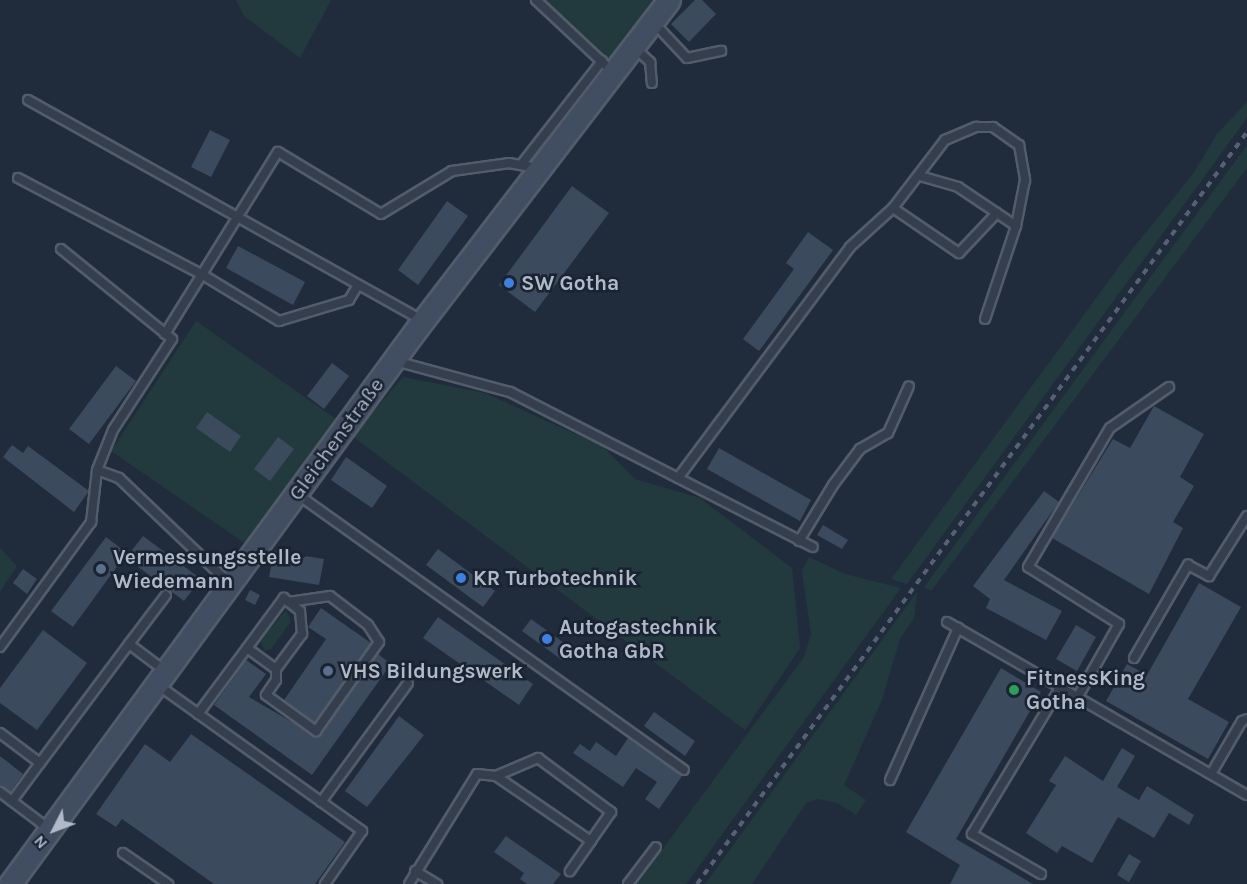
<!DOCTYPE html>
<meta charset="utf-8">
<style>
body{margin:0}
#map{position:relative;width:1247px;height:884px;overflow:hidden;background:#202c3c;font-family:Karla,sans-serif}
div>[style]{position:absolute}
.green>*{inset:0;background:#223a3d}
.building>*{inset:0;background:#3b4a5c}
.roads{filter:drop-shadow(2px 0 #525c6a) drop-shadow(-2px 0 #525c6a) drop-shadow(0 2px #525c6a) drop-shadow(0 -2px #525c6a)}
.lane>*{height:8px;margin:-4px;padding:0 4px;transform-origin:4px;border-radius:4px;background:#343e4c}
.secondary>*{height:21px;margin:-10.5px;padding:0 10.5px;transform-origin:10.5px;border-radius:10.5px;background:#414d60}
.rail>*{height:4px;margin-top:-2px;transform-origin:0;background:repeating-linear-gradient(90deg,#556274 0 6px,transparent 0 12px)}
.dots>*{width:16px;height:16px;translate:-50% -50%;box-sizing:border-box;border:3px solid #192331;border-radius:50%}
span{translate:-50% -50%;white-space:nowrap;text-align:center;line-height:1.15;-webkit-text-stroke:5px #192331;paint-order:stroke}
.poi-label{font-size:21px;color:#afb9c8;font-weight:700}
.left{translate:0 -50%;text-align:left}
.street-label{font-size:21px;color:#afb9c8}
.north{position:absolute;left:24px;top:800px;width:60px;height:60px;-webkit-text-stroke:4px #192331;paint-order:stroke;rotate:228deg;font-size:16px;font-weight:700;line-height:24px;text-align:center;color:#afb9c8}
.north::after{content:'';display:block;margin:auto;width:21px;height:27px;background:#afb9c8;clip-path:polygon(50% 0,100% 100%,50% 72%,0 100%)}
</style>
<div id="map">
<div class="green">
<i style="clip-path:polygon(236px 0,331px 0,300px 58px,244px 16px)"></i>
<i style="clip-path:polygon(540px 0,659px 0,605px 63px)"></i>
<i style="clip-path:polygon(1247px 102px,1247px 118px,907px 584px,891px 579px,1126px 257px,1193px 174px,1217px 134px)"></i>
<i style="clip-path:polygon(1247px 145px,1247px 168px,931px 591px,924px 587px)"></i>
<i style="clip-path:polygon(196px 321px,336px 419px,246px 544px,111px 451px)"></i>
<i style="clip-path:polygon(403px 377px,485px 393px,602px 446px,635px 479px,700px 498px,792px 568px,800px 648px,745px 730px,352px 436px)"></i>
<i style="clip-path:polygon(0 548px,17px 566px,0 592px)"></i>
<i style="clip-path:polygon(809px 557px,845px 574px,901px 588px,686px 884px,637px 884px,804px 657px,811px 634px,802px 571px)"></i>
<i style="clip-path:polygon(917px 592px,914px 618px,900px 639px,882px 700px,844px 785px,866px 800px,856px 815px,837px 803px,818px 799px,806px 803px,752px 884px,705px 884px)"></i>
<i style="clip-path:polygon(286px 610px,291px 621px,271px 649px,265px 651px,260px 641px)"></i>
</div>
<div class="building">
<i style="clip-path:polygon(695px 0,702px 0,716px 14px,689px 42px,671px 24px)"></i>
<i style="clip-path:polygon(210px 130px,230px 140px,211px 177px,191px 167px)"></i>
<i style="clip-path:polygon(572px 186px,609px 213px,535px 312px,499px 285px)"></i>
<i style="clip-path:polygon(447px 201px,468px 216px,418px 285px,398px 270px)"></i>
<i style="clip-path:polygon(808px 232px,833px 250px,759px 351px,743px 339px,794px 269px,786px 263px)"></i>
<i style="clip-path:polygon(238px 246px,305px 282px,293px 305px,226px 268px)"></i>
<i style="clip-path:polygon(332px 363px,349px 376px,324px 409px,307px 396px)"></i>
<i style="clip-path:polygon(116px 366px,136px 381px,89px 444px,69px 429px)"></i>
<i style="clip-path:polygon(1154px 406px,1204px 434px,1180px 477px,1194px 486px,1173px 522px,1183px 528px,1149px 594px,1052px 538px,1113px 439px,1130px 448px)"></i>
<i style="clip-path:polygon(207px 412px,241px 436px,230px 452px,196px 428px)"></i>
<i style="clip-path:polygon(278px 437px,294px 449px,270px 481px,254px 469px)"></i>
<i style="clip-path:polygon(12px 445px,23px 453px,28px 446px,89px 491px,74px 512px,3px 457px)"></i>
<i style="clip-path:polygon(719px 448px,811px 500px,800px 521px,707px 469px)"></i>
<i style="clip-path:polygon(346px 457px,387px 486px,372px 508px,331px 480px)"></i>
<i style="clip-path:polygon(1044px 491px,1059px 502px,1004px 580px,1062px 611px,1046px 640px,986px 608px,990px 599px,973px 586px)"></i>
<i style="clip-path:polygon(823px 525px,848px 540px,842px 549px,817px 535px)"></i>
<i style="clip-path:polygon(143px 536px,201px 579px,184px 601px,126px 558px)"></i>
<i style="clip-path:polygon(106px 537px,127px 553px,73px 627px,51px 611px)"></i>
<i style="clip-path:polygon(438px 549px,495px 591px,483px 607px,426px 565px)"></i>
<i style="clip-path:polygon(274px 551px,324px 559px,319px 585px,269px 577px)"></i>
<i style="clip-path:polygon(23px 569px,37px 579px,27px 594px,13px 583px)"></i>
<i style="clip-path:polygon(1199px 583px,1241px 607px,1188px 699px,1229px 722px,1208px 759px,1106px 701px,1127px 664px,1147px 675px)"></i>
<i style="clip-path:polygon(250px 590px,260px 595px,255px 605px,245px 600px)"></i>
<i style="clip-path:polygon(321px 608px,371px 643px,315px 723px,284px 700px,326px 639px,308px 627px)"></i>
<i style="clip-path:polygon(438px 617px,533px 684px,519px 705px,423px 638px)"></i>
<i style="clip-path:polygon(531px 619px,571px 648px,562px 660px,522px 631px)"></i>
<i style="clip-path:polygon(1076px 625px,1096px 637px,1077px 671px,1056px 659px)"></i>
<i style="clip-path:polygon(43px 630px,87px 663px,37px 730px,0 703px,0 688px)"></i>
<i style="clip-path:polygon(378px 654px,391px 664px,312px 775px,214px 705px,246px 660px,266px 674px,249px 697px,318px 737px)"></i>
<i style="clip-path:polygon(1001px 668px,1041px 692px,956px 839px,1033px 884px,950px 884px,960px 865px,906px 832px)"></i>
<i style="clip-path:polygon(654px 712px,695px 741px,685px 756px,644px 726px)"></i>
<i style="clip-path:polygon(399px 716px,424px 735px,367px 807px,345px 791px)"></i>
<i style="clip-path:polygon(191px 734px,345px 842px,315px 884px,214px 884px,122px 819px,116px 827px,96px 814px,145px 744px,170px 762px)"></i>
<i style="clip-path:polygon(628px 738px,682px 776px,659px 809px,645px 799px,657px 782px,636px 768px,623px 787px,573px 753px,580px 744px,590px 751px,596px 742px,616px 756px)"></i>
<i style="clip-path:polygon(1122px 748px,1135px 756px,1117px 787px,1139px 800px,1147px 786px,1194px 815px,1189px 825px,1169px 813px,1154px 838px,1118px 817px,1092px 863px,1062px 846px,1057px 853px,1026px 833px,1056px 785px,1049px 781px,1065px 756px,1103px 781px)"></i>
<i style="clip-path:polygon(0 756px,23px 774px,10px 792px,0 786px)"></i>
<i style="clip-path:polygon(506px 836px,561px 874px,553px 884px,527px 884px,520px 879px,524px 873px,494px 852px)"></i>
<i style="clip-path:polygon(1129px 854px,1141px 861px,1129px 882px,1117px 875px)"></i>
</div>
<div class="roads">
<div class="lane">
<i style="left:536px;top:0;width:104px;rotate:43.1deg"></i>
<i style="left:654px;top:23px;width:48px;rotate:46.7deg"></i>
<i style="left:687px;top:58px;width:35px;rotate:-12deg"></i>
<i style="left:635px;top:48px;width:21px;rotate:43deg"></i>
<i style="left:650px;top:62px;width:21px;rotate:85deg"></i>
<i style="left:28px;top:100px;width:451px;rotate:29.2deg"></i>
<i style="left:521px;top:165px;width:132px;rotate:-52.1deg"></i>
<i style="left:920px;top:176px;width:40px;rotate:16deg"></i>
<i style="left:958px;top:187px;width:70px;rotate:33.9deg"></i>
<i style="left:18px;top:178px;width:209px;rotate:27.7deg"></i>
<i style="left:203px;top:275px;width:89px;rotate:31.2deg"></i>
<i style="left:279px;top:321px;width:73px;rotate:-16.7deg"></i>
<i style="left:349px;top:300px;width:17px;rotate:-59deg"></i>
<i style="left:893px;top:208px;width:80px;rotate:34.3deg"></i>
<i style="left:959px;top:253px;width:55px;rotate:-46.5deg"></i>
<i style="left:61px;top:249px;width:143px;rotate:39deg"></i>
<i style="left:172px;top:339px;width:108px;rotate:123deg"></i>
<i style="left:113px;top:430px;width:43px;rotate:111.8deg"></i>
<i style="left:97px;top:470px;width:23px;rotate:20deg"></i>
<i style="left:119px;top:478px;width:152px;rotate:43.7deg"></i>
<i style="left:165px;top:334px;width:214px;rotate:-58.2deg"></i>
<i style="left:278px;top:152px;width:120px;rotate:31deg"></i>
<i style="left:381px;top:214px;width:83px;rotate:-31.2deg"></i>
<i style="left:452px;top:171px;width:58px;rotate:-8deg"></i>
<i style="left:509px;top:163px;width:27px;rotate:10deg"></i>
<i style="left:395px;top:361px;width:119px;rotate:15.1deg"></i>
<i style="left:510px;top:392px;width:340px;rotate:27.1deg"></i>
<i style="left:678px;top:478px;width:288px;rotate:-53.3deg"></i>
<i style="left:850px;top:247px;width:58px;rotate:-42.2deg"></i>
<i style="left:893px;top:208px;width:86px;rotate:-52.6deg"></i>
<i style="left:945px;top:140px;width:34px;rotate:-23deg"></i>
<i style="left:976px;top:127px;width:17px"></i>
<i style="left:993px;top:127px;width:32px;rotate:35deg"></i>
<i style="left:1019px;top:145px;width:36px;rotate:80deg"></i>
<i style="left:1025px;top:180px;width:47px;rotate:101.1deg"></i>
<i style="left:1016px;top:226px;width:98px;rotate:108.4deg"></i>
<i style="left:297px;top:494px;width:475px;rotate:35.5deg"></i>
<i style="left:799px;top:541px;width:66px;rotate:-58.7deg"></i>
<i style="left:833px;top:485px;width:45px;rotate:-53.1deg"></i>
<i style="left:860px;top:449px;width:32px;rotate:-30deg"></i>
<i style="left:888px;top:433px;width:51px;rotate:-65.9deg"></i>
<i style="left:947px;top:622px;width:346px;rotate:30deg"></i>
<i style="left:0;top:647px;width:155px;rotate:-53.9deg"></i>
<i style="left:91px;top:522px;width:52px;rotate:-83.4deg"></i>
<i style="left:1134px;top:658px;width:108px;rotate:-59.9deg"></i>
<i style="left:1188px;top:565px;width:24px;rotate:28deg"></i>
<i style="left:1209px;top:576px;width:71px;rotate:-57.7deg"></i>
<i style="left:276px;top:669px;width:11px;rotate:90deg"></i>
<i style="left:276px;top:680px;width:18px;rotate:124deg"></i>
<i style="left:266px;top:695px;width:62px;rotate:35.8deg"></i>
<i style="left:316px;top:731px;width:109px;rotate:-54.7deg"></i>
<i style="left:379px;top:642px;width:20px;rotate:-123deg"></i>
<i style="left:368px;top:625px;width:48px;rotate:-142.7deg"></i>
<i style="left:330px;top:596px;width:42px;rotate:171.9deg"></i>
<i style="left:165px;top:671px;width:45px;rotate:-143.1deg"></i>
<i style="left:129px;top:644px;width:61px;rotate:-52.9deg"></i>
<i style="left:158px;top:685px;width:251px;rotate:35.6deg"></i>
<i style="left:362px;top:831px;width:65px;rotate:124.9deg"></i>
<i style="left:1077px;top:698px;width:85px;rotate:-60.4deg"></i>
<i style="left:1119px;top:624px;width:107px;rotate:-147.9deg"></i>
<i style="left:1028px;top:567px;width:161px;rotate:-59.5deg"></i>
<i style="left:1110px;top:428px;width:72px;rotate:-34.8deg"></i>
<i style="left:198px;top:714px;width:82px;rotate:-53.4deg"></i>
<i style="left:247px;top:648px;width:36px;rotate:36deg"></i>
<i style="left:276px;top:669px;width:44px;rotate:-53.4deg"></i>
<i style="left:302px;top:634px;width:23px;rotate:-95deg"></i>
<i style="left:300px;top:611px;width:21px;rotate:-141deg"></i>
<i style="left:284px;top:598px;width:62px;rotate:126.5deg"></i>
<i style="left:0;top:733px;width:50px;rotate:36.9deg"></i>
<i style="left:40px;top:763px;width:149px;rotate:-53.2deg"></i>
<i style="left:1211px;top:774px;width:61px;rotate:-59.7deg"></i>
<i style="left:1242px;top:721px;width:5px;rotate:-22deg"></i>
<i style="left:496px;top:776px;width:46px;rotate:-23.2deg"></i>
<i style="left:538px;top:758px;width:91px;rotate:36.5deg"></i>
<i style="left:611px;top:812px;width:35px;rotate:125deg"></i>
<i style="left:890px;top:780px;width:167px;rotate:-65.9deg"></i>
<i style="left:0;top:792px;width:61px;rotate:37.1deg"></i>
<i style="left:12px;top:801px;width:47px;rotate:-53.6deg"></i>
<i style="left:321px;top:802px;width:147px;rotate:-53.8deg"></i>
<i style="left:123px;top:853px;width:55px;rotate:34.6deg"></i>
<i style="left:415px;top:871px;width:26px;rotate:31deg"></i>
<i style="left:1041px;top:874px;width:80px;rotate:-149.9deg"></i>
<i style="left:972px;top:834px;width:170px;rotate:-58.9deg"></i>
<i style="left:409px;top:884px;width:129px;rotate:-58.3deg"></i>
<i style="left:477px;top:774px;width:19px;rotate:6deg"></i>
<i style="left:496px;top:776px;width:115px;rotate:34.4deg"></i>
<i style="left:591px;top:841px;width:37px;rotate:125deg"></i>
<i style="left:628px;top:884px;width:46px;rotate:-52.9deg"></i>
</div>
<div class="secondary">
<i style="left:10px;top:884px;width:690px;rotate:-53.78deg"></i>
<i style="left:418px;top:327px;width:412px;rotate:-52.5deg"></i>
</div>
</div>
<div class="rail">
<i style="left:697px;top:884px;width:932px;rotate:-53.82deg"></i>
</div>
<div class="dots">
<i style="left:509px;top:283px;background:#3f7fe0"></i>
<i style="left:101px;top:569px;background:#5c6f8a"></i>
<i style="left:461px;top:578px;background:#3f7fe0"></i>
<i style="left:547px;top:639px;background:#3f7fe0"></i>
<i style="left:328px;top:671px;background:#5c6f8a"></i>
<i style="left:1014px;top:690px;background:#2e9e5b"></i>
</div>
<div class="poi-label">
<span class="left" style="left:521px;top:283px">SW Gotha</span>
<span class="left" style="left:113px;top:569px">Vermessungsstelle<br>Wiedemann</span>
<span class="left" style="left:473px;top:578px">KR Turbotechnik</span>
<span class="left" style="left:559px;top:639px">Autogastechnik<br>Gotha GbR</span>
<span class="left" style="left:340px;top:671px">VHS Bildungswerk</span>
<span class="left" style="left:1026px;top:690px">FitnessKing<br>Gotha</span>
</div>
<div class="street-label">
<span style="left:336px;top:439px;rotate:-54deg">Gleichenstraße</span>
</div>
<div class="north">N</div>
</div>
